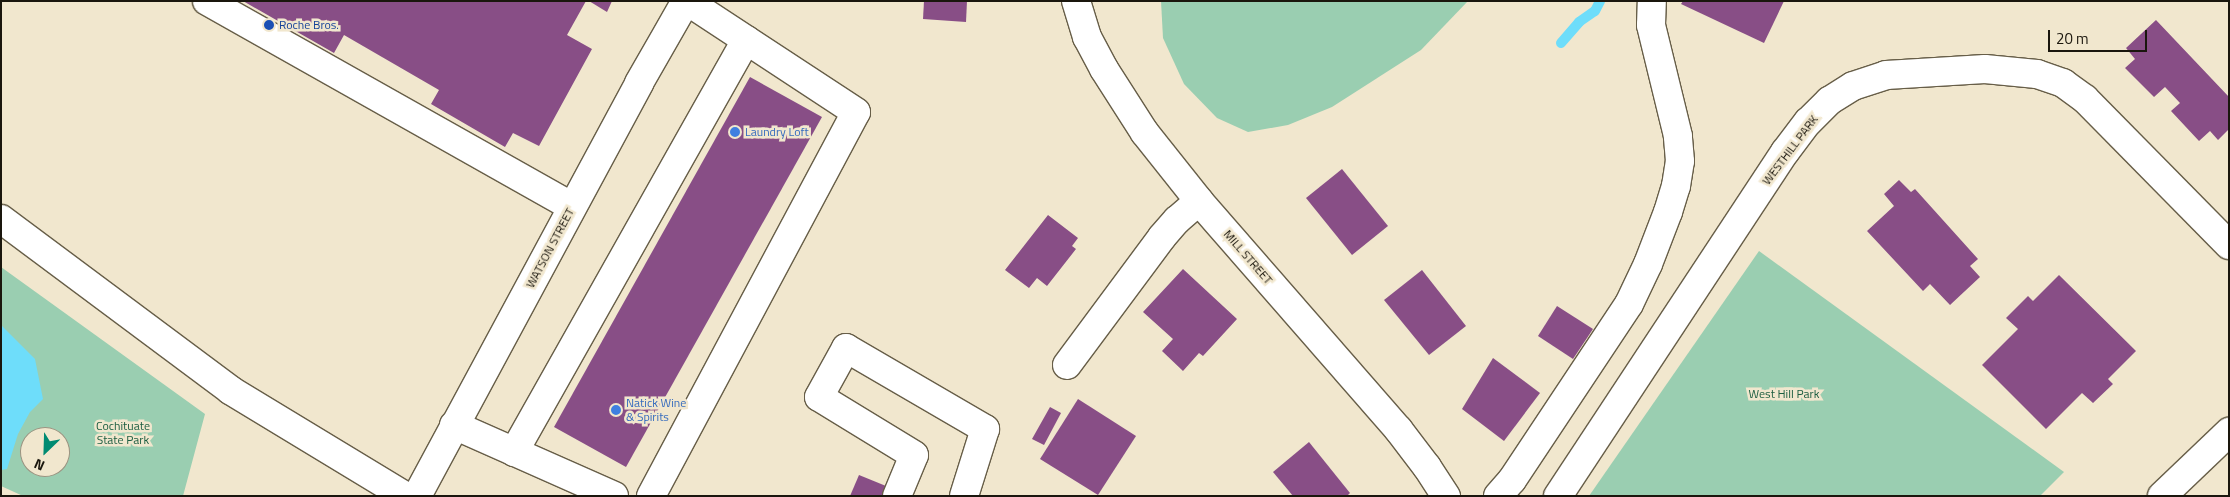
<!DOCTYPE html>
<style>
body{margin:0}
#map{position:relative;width:2230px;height:497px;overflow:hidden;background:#f1e7ce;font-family:"Titillium Web",sans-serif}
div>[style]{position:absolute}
.green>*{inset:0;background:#9aceb1}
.water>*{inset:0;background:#6eddfa}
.stream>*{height:10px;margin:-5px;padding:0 5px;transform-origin:5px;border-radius:5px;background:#6eddfa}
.building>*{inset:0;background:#884e86}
.roads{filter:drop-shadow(1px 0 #675e48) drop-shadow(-1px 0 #675e48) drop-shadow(0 1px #675e48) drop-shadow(0 -1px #675e48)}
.minor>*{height:28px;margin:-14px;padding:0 14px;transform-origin:14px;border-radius:14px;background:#fff}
.dots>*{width:14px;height:14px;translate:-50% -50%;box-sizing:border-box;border:2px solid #f1e7ce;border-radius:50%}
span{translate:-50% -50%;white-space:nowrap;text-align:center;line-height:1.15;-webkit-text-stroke:5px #f1e7ce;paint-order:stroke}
.transit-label{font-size:12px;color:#164399}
.left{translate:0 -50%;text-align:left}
.shop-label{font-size:12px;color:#366cbe}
.street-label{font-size:12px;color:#1a160d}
.park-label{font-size:12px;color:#1b5d40}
.frame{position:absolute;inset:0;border:2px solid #1a160d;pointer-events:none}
.north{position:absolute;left:20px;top:427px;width:50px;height:50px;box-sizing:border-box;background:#f1e7ce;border:1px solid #9b9381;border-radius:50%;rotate:204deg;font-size:14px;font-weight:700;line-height:20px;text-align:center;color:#1a160d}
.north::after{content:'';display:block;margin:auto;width:18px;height:22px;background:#008b72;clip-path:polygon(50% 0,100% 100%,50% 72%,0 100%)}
.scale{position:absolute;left:2048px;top:30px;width:99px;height:22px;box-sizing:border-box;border:2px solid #1a160d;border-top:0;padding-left:6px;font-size:15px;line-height:18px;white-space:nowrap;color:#1a160d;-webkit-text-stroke:4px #f1e7ce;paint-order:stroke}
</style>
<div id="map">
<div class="green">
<i style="clip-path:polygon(1161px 1px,1468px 1px,1421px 50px,1332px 107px,1288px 125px,1248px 132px,1217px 118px,1184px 84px,1163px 38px)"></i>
<i style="clip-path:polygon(1759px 251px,2064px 472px,2040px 496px,1589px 496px)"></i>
<i style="clip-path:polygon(evenodd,1px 267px,205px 414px,183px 496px,23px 496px,1px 486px,1px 267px,30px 437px,60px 437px,60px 467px,30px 467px,30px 437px)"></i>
</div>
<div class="water">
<i style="clip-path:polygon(1px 325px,35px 359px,43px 399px,30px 412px,18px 434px,7px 469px,1px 470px)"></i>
</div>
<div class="stream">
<i style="left:1561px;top:43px;width:28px;rotate:-49deg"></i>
<i style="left:1579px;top:22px;width:19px;rotate:-35deg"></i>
<i style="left:1595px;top:11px;width:11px;rotate:-63deg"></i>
</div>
<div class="building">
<i style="clip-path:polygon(243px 1px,586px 1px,567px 35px,592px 49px,539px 146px,513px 133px,505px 147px,431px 104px,439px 90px,344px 35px,334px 53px)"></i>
<i style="clip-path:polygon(589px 1px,612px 1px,607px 12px)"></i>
<i style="clip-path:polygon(924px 1px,967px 1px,966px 22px,923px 19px)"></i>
<i style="clip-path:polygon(1683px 1px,1784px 1px,1764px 43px,1681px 4px)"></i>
<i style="clip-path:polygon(2156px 20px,2229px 97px,2229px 129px,2218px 140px,2210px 131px,2199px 141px,2171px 111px,2180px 103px,2165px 87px,2154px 97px,2125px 68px,2135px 59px,2126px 48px)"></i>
<i style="clip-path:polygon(750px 77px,822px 117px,626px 467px,554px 427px)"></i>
<i style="clip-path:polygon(1342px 169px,1388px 226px,1352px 255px,1306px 198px)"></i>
<i style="clip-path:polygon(1899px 180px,1911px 192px,1915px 189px,1978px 259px,1970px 266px,1980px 277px,1950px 305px,1930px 284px,1923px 291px,1867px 231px,1894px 206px,1884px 194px)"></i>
<i style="clip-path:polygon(1048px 215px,1078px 238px,1072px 246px,1076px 249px,1047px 286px,1037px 278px,1029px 288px,1005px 270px)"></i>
<i style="clip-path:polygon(1183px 269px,1237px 319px,1203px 356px,1199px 353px,1183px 371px,1162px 351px,1173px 339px,1143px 312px)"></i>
<i style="clip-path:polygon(1422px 270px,1466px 326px,1429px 355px,1384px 300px)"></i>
<i style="clip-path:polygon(2059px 275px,2136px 351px,2108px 379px,2113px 384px,2093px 403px,2082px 393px,2046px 429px,1982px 365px,2018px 329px,2006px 318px,2028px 296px,2033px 301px)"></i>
<i style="clip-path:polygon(1557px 306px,1593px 329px,1573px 359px,1538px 336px)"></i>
<i style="clip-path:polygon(1493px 358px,1540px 393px,1504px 441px,1462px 409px)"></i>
<i style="clip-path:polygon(1078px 399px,1136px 436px,1098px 495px,1040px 459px)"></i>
<i style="clip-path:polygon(1050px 407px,1061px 413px,1044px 445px,1032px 439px)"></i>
<i style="clip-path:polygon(1309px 442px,1350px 493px,1347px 496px,1293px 496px,1273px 472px)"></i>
<i style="clip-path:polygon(859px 475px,886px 486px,882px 496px,850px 496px)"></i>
</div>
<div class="roads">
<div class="minor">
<i style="left:207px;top:1px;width:419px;rotate:29.4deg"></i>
<i style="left:1076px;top:1px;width:38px;rotate:73deg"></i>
<i style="left:1087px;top:37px;width:36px;rotate:62deg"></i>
<i style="left:1104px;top:69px;width:76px;rotate:57.4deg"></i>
<i style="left:1145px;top:133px;width:87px;rotate:51.5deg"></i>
<i style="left:1199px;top:201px;width:303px;rotate:48.9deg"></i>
<i style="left:1398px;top:429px;width:48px;rotate:52.7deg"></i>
<i style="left:1427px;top:467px;width:35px;rotate:57deg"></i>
<i style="left:1px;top:219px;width:286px;rotate:36.7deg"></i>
<i style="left:230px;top:390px;width:205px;rotate:31.2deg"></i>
<i style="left:1067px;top:365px;width:159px;rotate:-53.4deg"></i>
<i style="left:1162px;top:237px;width:23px;rotate:-49deg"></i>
<i style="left:1177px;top:220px;width:29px;rotate:-41deg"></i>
<i style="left:454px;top:425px;width:175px;rotate:23.9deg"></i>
<i style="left:514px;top:452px;width:473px;rotate:-60.6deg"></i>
<i style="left:417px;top:496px;width:469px;rotate:-61.7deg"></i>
<i style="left:639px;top:83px;width:95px;rotate:-60.2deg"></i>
<i style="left:651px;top:496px;width:435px;rotate:-61.9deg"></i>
<i style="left:856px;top:112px;width:202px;rotate:-146.7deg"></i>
<i style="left:897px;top:496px;width:44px;rotate:-67.5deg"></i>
<i style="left:914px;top:455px;width:111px;rotate:-148.6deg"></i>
<i style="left:819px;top:397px;width:56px;rotate:-61.1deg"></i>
<i style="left:846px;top:348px;width:161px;rotate:30.2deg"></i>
<i style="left:985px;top:429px;width:70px;rotate:107.4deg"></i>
<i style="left:1498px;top:496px;width:21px;rotate:-49deg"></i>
<i style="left:1512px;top:480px;width:211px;rotate:-56.4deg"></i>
<i style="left:1629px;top:304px;width:44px;rotate:-64.6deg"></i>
<i style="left:1648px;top:264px;width:56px;rotate:-69deg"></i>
<i style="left:1668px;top:212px;width:27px;rotate:-73deg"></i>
<i style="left:1676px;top:186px;width:25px;rotate:-81deg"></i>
<i style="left:1680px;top:161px;width:25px;rotate:-95deg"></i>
<i style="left:1678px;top:136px;width:114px;rotate:-103.7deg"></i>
<i style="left:1651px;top:25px;width:24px;rotate:-88deg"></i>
<i style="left:1558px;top:496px;width:412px;rotate:-56.6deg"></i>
<i style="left:1785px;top:152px;width:38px;rotate:-53deg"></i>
<i style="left:1808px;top:122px;width:30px;rotate:-45deg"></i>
<i style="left:1829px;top:101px;width:28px;rotate:-32deg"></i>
<i style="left:1853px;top:86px;width:35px;rotate:-18deg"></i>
<i style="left:1886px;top:75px;width:99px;rotate:-3.5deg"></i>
<i style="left:1985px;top:69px;width:52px;rotate:5.5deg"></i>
<i style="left:2037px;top:74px;width:28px;rotate:19deg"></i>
<i style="left:2063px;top:83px;width:27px;rotate:36deg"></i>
<i style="left:2085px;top:99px;width:205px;rotate:45.4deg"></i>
<i style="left:2162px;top:496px;width:93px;rotate:-43.7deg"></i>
</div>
</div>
<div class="dots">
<i style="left:269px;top:25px;background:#1a4fb4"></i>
<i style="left:735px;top:132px;background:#3f7fe0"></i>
<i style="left:616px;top:410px;background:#3f7fe0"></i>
</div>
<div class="transit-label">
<span class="left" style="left:279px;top:25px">Roche Bros.</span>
</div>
<div class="shop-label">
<span class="left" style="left:745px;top:132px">Laundry Loft</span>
<span class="left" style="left:626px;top:410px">Natick Wine<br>&amp; Spirits</span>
</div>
<div class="street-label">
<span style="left:1790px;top:150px;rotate:-53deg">WESTHILL PARK</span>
<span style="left:550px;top:248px;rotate:-62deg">WATSON STREET</span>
<span style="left:1248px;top:257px;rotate:49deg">MILL STREET</span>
</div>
<div class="park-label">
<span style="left:1784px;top:394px">West Hill Park</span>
<span style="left:123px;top:433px">Cochituate<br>State Park</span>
</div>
<div class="frame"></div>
<div class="north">N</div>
<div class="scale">20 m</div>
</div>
